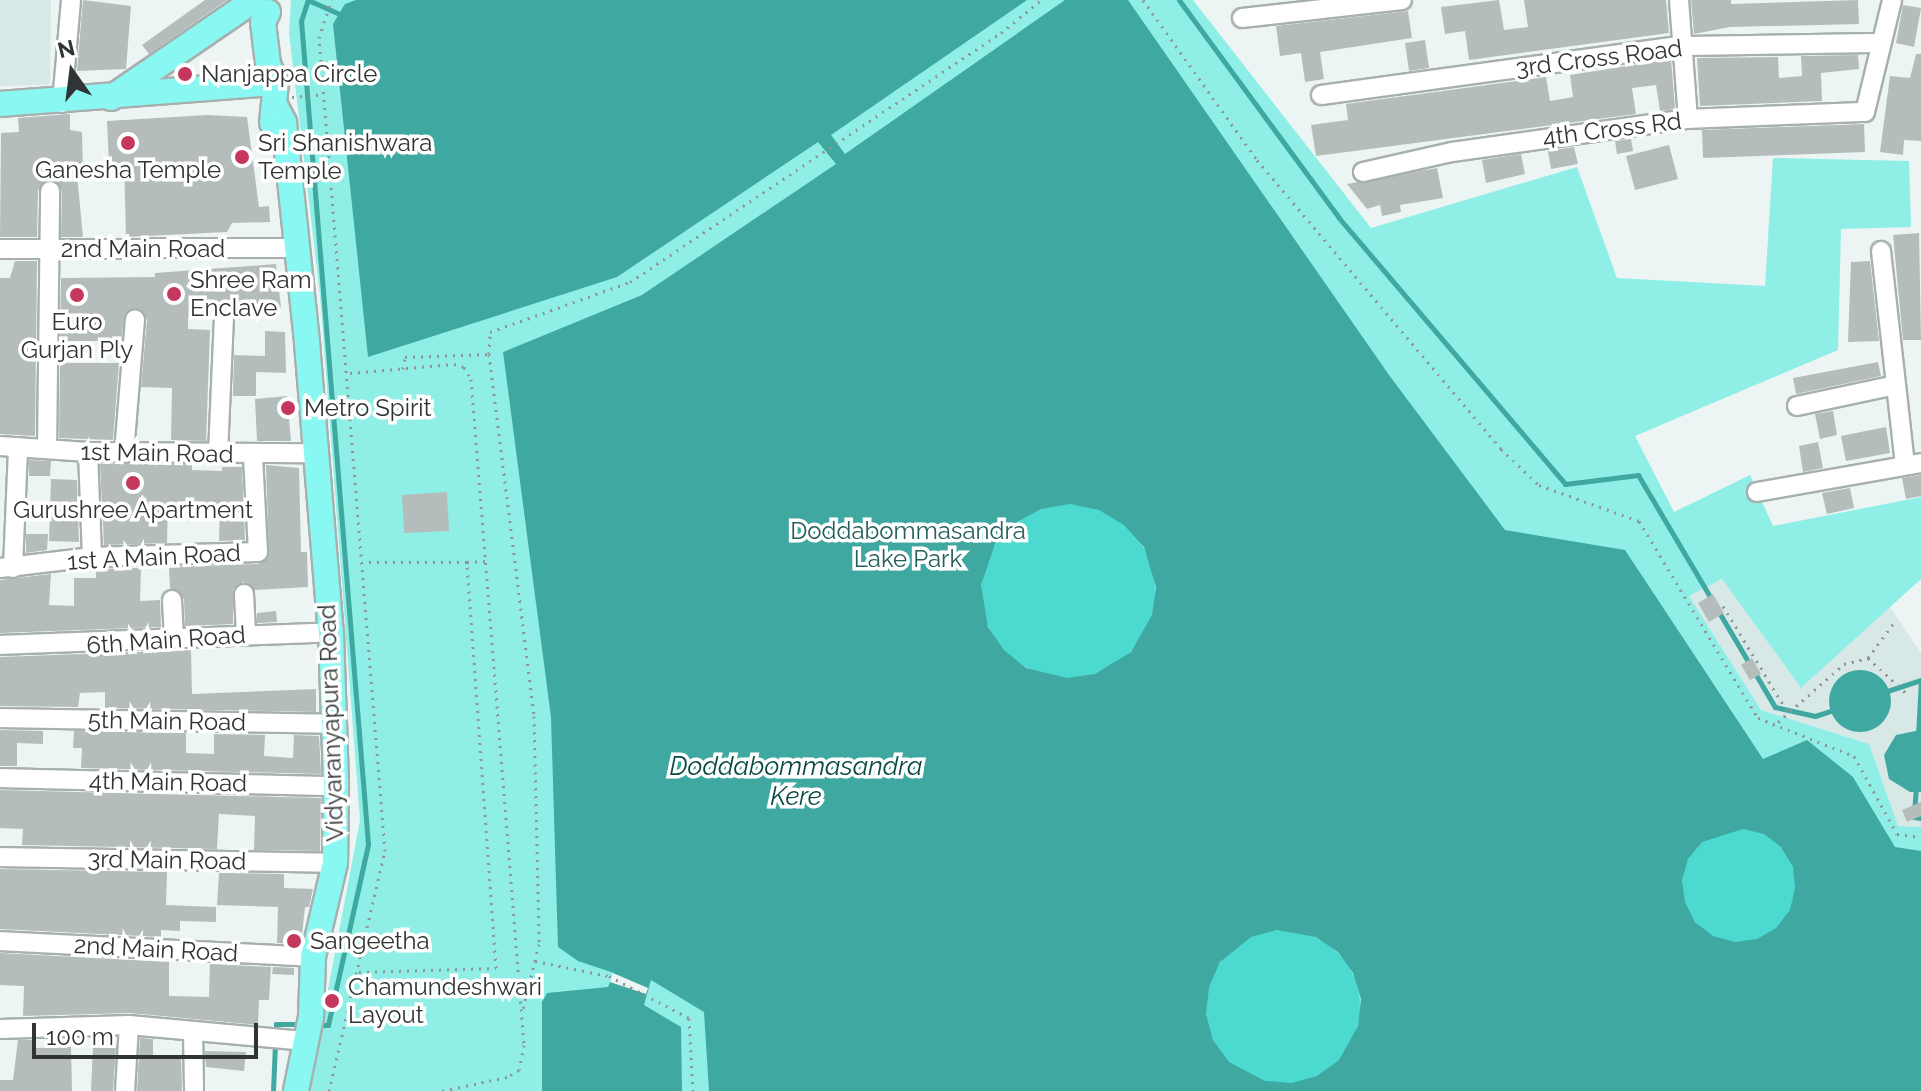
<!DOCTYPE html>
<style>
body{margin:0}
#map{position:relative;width:1921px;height:1091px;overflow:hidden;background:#ecf5f4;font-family:Raleway,sans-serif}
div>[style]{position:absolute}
.built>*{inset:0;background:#d7e8e6}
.green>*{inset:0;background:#8feee6}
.forest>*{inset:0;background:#4bd9d0}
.round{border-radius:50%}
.water>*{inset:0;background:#3ea8a1}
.pier>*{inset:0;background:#ecf5f4}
.stream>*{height:5px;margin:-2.5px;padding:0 2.5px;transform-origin:2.5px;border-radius:2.5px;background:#3ea8a1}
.building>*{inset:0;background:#b5bdbc}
.path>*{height:3px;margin-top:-1.5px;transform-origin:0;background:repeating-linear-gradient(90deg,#909695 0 2px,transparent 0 8px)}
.roads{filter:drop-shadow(2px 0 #a8b0af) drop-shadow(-2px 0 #a8b0af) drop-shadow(0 2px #a8b0af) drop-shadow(0 -2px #a8b0af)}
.minor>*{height:18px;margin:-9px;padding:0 9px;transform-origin:9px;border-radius:9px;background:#fff}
.major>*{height:24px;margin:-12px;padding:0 12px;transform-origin:12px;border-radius:12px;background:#89f8f2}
.dots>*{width:22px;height:22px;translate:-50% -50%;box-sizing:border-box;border:4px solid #fff;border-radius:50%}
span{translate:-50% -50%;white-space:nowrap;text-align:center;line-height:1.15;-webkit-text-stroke:7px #fff;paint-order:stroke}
.street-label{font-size:24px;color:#313434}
.poi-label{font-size:24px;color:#313434}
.left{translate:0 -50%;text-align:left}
.park-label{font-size:24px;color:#245e5a}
.water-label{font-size:26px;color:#0a4a46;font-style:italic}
.north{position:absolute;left:32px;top:32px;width:80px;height:80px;-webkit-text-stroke:6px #fff;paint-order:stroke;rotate:346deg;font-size:22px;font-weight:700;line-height:32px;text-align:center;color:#313434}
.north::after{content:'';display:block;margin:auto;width:28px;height:36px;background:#313434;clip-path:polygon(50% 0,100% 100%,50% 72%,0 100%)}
.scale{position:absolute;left:32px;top:1023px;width:226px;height:36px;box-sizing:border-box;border:4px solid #313434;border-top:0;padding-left:10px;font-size:24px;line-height:28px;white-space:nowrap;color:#313434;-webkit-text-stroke:6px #fff;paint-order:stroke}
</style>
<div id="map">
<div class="built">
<i style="clip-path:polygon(0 0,51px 0,50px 85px,0 86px)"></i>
<i style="clip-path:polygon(1722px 579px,1801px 688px,1890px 607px,1921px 653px,1921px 827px,1898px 826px,1869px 744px,1761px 710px,1689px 596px)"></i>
</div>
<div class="green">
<i style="clip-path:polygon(291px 0,1193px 0,1371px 228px,1577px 167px,1617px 278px,1765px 286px,1773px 158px,1909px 161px,1911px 227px,1841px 229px,1838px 350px,1635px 436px,1674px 512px,1750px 475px,1773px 526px,1921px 497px,1921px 579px,1801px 688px,1722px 579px,1689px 596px,1761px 710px,1869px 744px,1898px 826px,1921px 827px,1921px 1091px,309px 1091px,360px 820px,320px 295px,289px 33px)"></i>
</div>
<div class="forest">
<i class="round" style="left:981px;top:504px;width:174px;height:174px"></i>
<i class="round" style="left:1682px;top:828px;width:114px;height:114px"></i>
<i class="round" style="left:1206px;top:930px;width:154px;height:154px"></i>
</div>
<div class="water">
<i style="clip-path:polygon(evenodd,356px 0,1027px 0,831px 135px,845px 154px,1065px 0,1128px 0,1389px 375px,1505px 530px,1625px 550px,1763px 759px,1807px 740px,1853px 777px,1895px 847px,1921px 851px,1921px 1091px,709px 1091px,704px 1012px,651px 980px,644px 1005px,681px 1027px,682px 1091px,542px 1091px,542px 1002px,547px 993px,608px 987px,614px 973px,578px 961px,558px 947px,551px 717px,503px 352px,642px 295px,836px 164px,818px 142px,617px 277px,368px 357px,333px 24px,345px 4px,356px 0,1070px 504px,1099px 510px,1124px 525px,1144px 547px,1156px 587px,1152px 615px,1131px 652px,1095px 674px,1067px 678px,1026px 668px,1004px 650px,988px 627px,981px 585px,995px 544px,1015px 523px,1041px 509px,1070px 504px,356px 0,1743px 829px,1764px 834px,1781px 847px,1793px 867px,1795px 888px,1790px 910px,1776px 928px,1757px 939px,1735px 942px,1713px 936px,1695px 922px,1685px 902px,1682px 880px,1688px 859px,1702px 842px,1743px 829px,356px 0,1277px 930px,1316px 937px,1338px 952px,1353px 973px,1361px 999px,1358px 1026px,1339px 1060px,1317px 1076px,1292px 1083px,1265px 1081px,1229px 1062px,1213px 1040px,1206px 1014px,1209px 987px,1220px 962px,1251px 937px,1277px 930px)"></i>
<i class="round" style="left:1829px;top:670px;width:62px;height:62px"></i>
<i style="clip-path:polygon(1921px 730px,1921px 792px,1910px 792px,1889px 779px,1884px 755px,1896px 735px)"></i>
</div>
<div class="pier">
<i style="clip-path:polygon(613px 973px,648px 988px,646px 994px,610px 982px)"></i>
</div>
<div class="stream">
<i style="left:1179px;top:0;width:270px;rotate:53.7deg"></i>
<i style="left:1339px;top:218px;width:349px;rotate:49.6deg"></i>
<i style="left:1565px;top:484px;width:74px;rotate:-7deg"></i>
<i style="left:1638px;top:475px;width:145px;rotate:59.4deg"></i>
<i style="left:1717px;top:609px;width:114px;rotate:59.4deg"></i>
<i style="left:1775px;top:707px;width:41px;rotate:12.7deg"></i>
<i style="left:1815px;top:716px;width:19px;rotate:-18deg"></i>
<i style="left:1884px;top:692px;width:39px;rotate:-18deg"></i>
<i style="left:1921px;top:680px;width:56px;rotate:93.1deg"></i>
<i style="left:1916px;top:786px;width:31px;rotate:94deg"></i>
<i style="left:1914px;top:817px;width:7px;rotate:8deg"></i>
<i style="left:324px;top:1025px;width:4px"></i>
<i style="left:328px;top:1025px;width:185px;rotate:-77.5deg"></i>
<i style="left:368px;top:844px;width:826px;rotate:-94.65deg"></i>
<i style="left:301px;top:21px;width:22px;rotate:-72deg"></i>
<i style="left:308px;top:0;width:34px;rotate:24deg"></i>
<i style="left:276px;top:1034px;width:10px;rotate:-90deg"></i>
<i style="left:276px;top:1024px;width:20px"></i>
<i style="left:273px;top:1091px;width:47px;rotate:-87.6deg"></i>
</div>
<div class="building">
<i style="clip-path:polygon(83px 0,131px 6px,126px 69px,77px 71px)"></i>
<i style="clip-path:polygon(205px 0,227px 0,149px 54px,142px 45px)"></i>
<i style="clip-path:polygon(1499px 0,1504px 30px,1528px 27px,1524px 0,1666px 0,1669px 33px,1469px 60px,1465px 31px,1445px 34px,1441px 7px)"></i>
<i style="clip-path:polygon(1691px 0,1731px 0,1731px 4px,1858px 0,1859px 24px,1730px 27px,1694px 34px)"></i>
<i style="clip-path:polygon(1903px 5px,1921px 8px,1914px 47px,1896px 43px)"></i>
<i style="clip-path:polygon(1408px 11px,1412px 38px,1320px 52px,1324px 79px,1305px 82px,1301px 53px,1280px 56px,1276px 26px)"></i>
<i style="clip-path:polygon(1425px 40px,1429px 68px,1409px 71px,1405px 43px)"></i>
<i style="clip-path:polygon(1916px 54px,1921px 54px,1921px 141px,1904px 140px,1903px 155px,1880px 152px,1890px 76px,1910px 78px)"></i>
<i style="clip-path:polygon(1858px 55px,1859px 69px,1821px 73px,1822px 101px,1700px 106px,1697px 58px,1778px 57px,1779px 78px,1802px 76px,1801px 56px)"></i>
<i style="clip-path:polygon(1671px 59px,1675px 109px,1660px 111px,1656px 85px,1632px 88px,1636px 114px,1316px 156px,1311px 125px,1348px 120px,1346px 104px,1546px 77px,1550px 101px,1573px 97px,1570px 75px)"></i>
<i style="clip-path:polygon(70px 114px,70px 130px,82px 132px,83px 175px,77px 175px,83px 237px,61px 237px,62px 190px,49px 179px,38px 190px,37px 237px,0 237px,1px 133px,19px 132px,18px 118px)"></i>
<i style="clip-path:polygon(207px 115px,247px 117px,259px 207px,269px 206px,270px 222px,232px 223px,227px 232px,126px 237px,124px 163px,109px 164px,107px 121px)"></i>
<i style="clip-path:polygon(1864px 124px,1865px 152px,1703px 158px,1702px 130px)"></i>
<i style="clip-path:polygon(1631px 139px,1633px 151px,1617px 154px,1615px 141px)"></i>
<i style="clip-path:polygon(1669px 145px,1678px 179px,1635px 190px,1626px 156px)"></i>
<i style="clip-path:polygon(1574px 147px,1578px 164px,1551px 169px,1548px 151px)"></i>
<i style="clip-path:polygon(1521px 154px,1525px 174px,1486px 183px,1482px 160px)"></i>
<i style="clip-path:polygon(1437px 168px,1443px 198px,1400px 205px,1401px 212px,1382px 216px,1380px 205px,1367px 209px,1347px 184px)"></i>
<i style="clip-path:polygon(1919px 233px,1921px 340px,1903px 340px,1893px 235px)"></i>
<i style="clip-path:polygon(15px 261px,37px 261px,35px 436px,0 434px,0 278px,10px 278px)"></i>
<i style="clip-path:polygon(1870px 261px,1879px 341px,1848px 342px,1851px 262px)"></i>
<i style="clip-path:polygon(276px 264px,281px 307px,249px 311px,224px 305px,210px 315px,188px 318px,188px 329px,210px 330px,206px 441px,171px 440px,172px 388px,141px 387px,147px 320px,141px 309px,125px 313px,121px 341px,60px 341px,61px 278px,155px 277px,155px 273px)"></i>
<i style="clip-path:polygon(265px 331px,285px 332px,286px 373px,256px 372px,256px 396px,233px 396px,234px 355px,265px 356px)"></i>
<i style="clip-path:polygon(1878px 362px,1881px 376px,1796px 394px,1793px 378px)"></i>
<i style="clip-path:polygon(60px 363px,119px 363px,113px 440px,59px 438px)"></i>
<i style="clip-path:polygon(287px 396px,291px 441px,257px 441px,255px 399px)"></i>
<i style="clip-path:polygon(1833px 411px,1837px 435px,1820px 439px,1815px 414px)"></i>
<i style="clip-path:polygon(1886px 427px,1890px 453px,1846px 461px,1841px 436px)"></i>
<i style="clip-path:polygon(1818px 442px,1823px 468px,1803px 472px,1799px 446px)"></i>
<i style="clip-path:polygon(29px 460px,51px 461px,50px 476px,29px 476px)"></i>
<i style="clip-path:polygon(100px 464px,192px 464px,192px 470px,222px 471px,222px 467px,242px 467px,245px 540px,219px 541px,220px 507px,168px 504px,167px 543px,104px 545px)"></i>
<i style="clip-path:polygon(266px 465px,299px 468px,301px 552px,307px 552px,308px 587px,255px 590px,243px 582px,233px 589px,233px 624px,185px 626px,184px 599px,170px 588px,169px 567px,258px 564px,269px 557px)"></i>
<i style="clip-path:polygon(1921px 475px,1921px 496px,1906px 499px,1902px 478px)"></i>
<i style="clip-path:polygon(51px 479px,77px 480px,79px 542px,49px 541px)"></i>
<i style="clip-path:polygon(1850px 488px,1854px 508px,1827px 514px,1822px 493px)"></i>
<i style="clip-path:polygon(447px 492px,449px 531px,404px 533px,402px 495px)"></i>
<i style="clip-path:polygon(26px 534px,48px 534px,47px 550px,26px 553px)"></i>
<i style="clip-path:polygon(141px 568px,140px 601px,160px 600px,161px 627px,0 633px,0 580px,51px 574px,49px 605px,74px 606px,74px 578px,96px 578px,96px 569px)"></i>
<i style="clip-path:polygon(1713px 594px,1724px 613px,1709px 622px,1698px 603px)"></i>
<i style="clip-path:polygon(276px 611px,277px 622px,257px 623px,257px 613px)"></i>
<i style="clip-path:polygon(191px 650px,192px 694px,316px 689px,316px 712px,105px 708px,105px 692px,80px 693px,78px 707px,0 706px,0 657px)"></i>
<i style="clip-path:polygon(1752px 658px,1761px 674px,1750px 680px,1741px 665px)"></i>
<i style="clip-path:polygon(0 730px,43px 731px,43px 744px,17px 743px,17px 766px,0 766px)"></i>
<i style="clip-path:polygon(74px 731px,186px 733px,186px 753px,214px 754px,214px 734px,265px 735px,264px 756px,293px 758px,294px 735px,319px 736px,321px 774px,81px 768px,82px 748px,73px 748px)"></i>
<i style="clip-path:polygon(0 790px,321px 798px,320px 851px,254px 850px,255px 816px,219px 814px,217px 849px,22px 845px,23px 829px,0 828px)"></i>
<i style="clip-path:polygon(1921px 802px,1921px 816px,1907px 822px,1902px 810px)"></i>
<i style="clip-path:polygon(0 869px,167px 872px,166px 905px,216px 907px,216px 922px,180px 921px,180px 931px,161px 930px,161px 937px,0 929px)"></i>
<i style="clip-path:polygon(219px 873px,284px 874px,284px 888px,313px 889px,309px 907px,305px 907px,301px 944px,277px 943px,278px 907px,217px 905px)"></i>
<i style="clip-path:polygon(0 953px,169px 962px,169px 996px,209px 997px,210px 964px,271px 967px,269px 1000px,259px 1000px,258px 1025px,130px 1013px,23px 1016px,24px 986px,0 985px)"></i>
<i style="clip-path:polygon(273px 967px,294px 968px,294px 975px,272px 974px)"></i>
<i style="clip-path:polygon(140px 1038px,153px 1039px,153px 1057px,181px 1057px,182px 1091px,137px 1091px)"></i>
<i style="clip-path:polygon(18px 1040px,35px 1040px,35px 1048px,71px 1047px,72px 1091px,0 1091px,0 1080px,13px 1080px)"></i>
<i style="clip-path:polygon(93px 1047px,116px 1048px,113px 1091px,91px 1091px)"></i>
<i style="clip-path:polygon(205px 1051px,246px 1052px,244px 1071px,206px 1067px)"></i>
</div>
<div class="path">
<i style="left:1143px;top:0;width:196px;rotate:54.5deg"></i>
<i style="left:1257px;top:160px;width:378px;rotate:49.8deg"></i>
<i style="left:1501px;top:449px;width:52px;rotate:43.5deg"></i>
<i style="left:1539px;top:485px;width:106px;rotate:19.8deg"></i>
<i style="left:1639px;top:521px;width:230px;rotate:58.9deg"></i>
<i style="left:1758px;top:718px;width:103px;rotate:21.6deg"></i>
<i style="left:1854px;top:756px;width:89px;rotate:61.1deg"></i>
<i style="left:1897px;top:834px;width:24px;rotate:7deg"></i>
<i style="left:292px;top:97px;width:32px;rotate:-5deg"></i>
<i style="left:489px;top:354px;width:365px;rotate:82.9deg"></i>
<i style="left:534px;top:716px;width:228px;rotate:88.7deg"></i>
<i style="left:539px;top:944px;width:67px;rotate:103.8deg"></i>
<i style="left:403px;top:369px;width:12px;rotate:-81deg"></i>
<i style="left:405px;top:357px;width:84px;rotate:-2deg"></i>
<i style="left:489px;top:354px;width:22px;rotate:-87deg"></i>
<i style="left:490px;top:332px;width:149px;rotate:-19.7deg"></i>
<i style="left:630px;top:282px;width:447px;rotate:-33.9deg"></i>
<i style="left:1001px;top:33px;width:52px;rotate:-39.5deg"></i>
<i style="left:350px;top:373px;width:104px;rotate:-4.9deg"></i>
<i style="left:454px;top:364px;width:10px;rotate:17deg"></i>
<i style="left:464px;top:367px;width:14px;rotate:60deg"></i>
<i style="left:471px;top:379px;width:668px;rotate:85.45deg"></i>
<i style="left:524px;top:1045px;width:25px;rotate:101deg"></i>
<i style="left:519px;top:1070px;width:14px;rotate:150deg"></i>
<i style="left:507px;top:1077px;width:67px;rotate:168deg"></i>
<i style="left:467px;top:562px;width:20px;rotate:-3deg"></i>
<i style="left:1723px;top:606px;width:125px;rotate:58.7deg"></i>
<i style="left:1868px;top:658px;width:42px;rotate:-53.7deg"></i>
<i style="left:1778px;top:722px;width:88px;rotate:-41.3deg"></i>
<i style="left:1844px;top:664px;width:25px;rotate:-14deg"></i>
<i style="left:1868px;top:658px;width:53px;rotate:42.7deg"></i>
<i style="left:535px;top:961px;width:76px;rotate:11.5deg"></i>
<i style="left:609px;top:976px;width:90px;rotate:27.7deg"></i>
<i style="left:689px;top:1018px;width:73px;rotate:86.9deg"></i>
<i style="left:359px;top:972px;width:137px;rotate:-1.7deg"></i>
<i style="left:496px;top:968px;width:407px;rotate:-94.1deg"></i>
<i style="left:467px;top:562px;width:103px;rotate:180deg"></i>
<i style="left:329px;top:1091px;width:246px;rotate:-76.9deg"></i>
<i style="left:385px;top:851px;width:816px;rotate:-94.64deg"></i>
<i style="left:319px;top:38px;width:40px;rotate:-72deg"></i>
</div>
<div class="roads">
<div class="minor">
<i style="left:1679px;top:0;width:119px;rotate:85.7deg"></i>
<i style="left:1242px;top:18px;width:161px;rotate:-6.4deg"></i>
<i style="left:1321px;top:95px;width:363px;rotate:-7.8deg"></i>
<i style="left:1681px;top:46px;width:198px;rotate:-0.9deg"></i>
<i style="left:62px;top:103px;width:103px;rotate:-85deg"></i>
<i style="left:1363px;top:172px;width:91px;rotate:-12.7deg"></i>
<i style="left:1452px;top:152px;width:238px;rotate:-8deg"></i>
<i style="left:1688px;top:119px;width:177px;rotate:-2.3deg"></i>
<i style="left:1865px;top:112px;width:115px;rotate:-76.4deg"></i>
<i style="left:0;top:249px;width:286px;rotate:-0.2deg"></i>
<i style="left:1881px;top:251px;width:214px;rotate:83.6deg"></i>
<i style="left:1797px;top:406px;width:101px;rotate:-12deg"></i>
<i style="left:0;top:446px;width:88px;rotate:3.9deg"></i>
<i style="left:88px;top:452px;width:226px;rotate:0.3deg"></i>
<i style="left:47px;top:449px;width:258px;rotate:-89.3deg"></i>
<i style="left:88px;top:452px;width:105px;rotate:87.8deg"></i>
<i style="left:124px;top:453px;width:134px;rotate:-85.3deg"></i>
<i style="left:218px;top:454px;width:137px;rotate:-87.5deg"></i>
<i style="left:1757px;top:492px;width:167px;rotate:-10deg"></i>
<i style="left:0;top:568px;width:93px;rotate:-6.8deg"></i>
<i style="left:92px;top:557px;width:166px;rotate:-1.7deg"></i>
<i style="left:258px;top:552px;width:97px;rotate:-93deg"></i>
<i style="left:13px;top:568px;width:121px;rotate:-87.6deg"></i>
<i style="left:244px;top:594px;width:40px;rotate:87.1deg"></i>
<i style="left:172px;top:600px;width:37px;rotate:87deg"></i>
<i style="left:0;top:645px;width:331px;rotate:-2.2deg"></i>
<i style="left:0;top:718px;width:335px;rotate:1deg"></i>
<i style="left:0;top:778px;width:336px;rotate:1.4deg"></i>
<i style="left:0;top:857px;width:335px;rotate:1deg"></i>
<i style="left:0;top:941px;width:313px;rotate:2.9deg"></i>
<i style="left:0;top:1029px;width:129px;rotate:-1.8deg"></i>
<i style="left:129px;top:1025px;width:178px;rotate:5.2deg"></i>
<i style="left:193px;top:1031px;width:60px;rotate:89deg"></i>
<i style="left:125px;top:1091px;width:66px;rotate:-86.5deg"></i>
</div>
<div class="major">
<i style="left:268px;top:12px;width:11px;rotate:117deg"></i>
<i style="left:263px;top:22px;width:42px;rotate:83.2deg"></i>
<i style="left:268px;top:64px;width:21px;rotate:67deg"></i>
<i style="left:276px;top:83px;width:40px;rotate:95.7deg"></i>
<i style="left:111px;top:98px;width:173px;rotate:-34.4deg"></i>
<i style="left:0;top:104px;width:277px;rotate:-4.4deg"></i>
<i style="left:276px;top:107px;width:18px;rotate:63deg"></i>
<i style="left:284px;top:123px;width:221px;rotate:84deg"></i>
<i style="left:307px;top:343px;width:290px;rotate:85.3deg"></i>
<i style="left:331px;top:632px;width:154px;rotate:88.1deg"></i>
<i style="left:336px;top:786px;width:77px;rotate:90.7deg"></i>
<i style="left:335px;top:863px;width:97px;rotate:103.2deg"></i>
<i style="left:313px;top:957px;width:60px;rotate:91.9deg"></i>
<i style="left:311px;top:1017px;width:76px;rotate:101.5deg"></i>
</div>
</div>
<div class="dots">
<i style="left:185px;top:74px;background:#c6375d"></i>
<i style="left:128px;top:143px;background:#c6375d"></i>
<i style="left:242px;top:157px;background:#c6375d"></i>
<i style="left:174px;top:294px;background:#c6375d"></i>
<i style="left:77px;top:295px;background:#c6375d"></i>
<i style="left:288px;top:408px;background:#c6375d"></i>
<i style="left:133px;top:483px;background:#c6375d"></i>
<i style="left:294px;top:941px;background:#c6375d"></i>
<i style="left:332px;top:1001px;background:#c6375d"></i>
</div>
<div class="street-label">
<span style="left:1599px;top:58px;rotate:-7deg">3rd Cross Road</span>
<span style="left:1612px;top:129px;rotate:-7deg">4th Cross Rd</span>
<span style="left:143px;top:249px">2nd Main Road</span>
<span style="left:157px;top:453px;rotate:1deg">1st Main Road</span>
<span style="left:154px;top:557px;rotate:-3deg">1st A Main Road</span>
<span style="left:166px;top:640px;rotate:-4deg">6th Main Road</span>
<span style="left:167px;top:721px;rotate:1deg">5th Main Road</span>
<span style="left:331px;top:723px;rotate:-92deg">Vidyaranyapura Road</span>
<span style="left:168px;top:782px;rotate:1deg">4th Main Road</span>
<span style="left:167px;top:860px;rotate:1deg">3rd Main Road</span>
<span style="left:156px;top:949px;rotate:3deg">2nd Main Road</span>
</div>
<div class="poi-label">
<span class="left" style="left:201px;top:74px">Nanjappa Circle</span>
<span class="left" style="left:258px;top:157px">Sri Shanishwara<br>Temple</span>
<span style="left:128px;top:170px">Ganesha Temple</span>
<span class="left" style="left:190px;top:294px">Shree Ram<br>Enclave</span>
<span style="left:77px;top:336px">Euro<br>Gurjan Ply</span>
<span class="left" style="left:304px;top:408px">Metro Spirit</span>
<span style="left:133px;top:510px">Gurushree Apartment</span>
<span class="left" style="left:310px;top:941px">Sangeetha</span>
<span class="left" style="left:348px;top:1001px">Chamundeshwari<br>Layout</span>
</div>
<div class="park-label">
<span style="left:908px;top:545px">Doddabommasandra<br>Lake Park</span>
</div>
<div class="water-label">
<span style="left:796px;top:782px">Doddabommasandra<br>Kere</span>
</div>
<div class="north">N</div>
<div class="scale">100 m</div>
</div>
